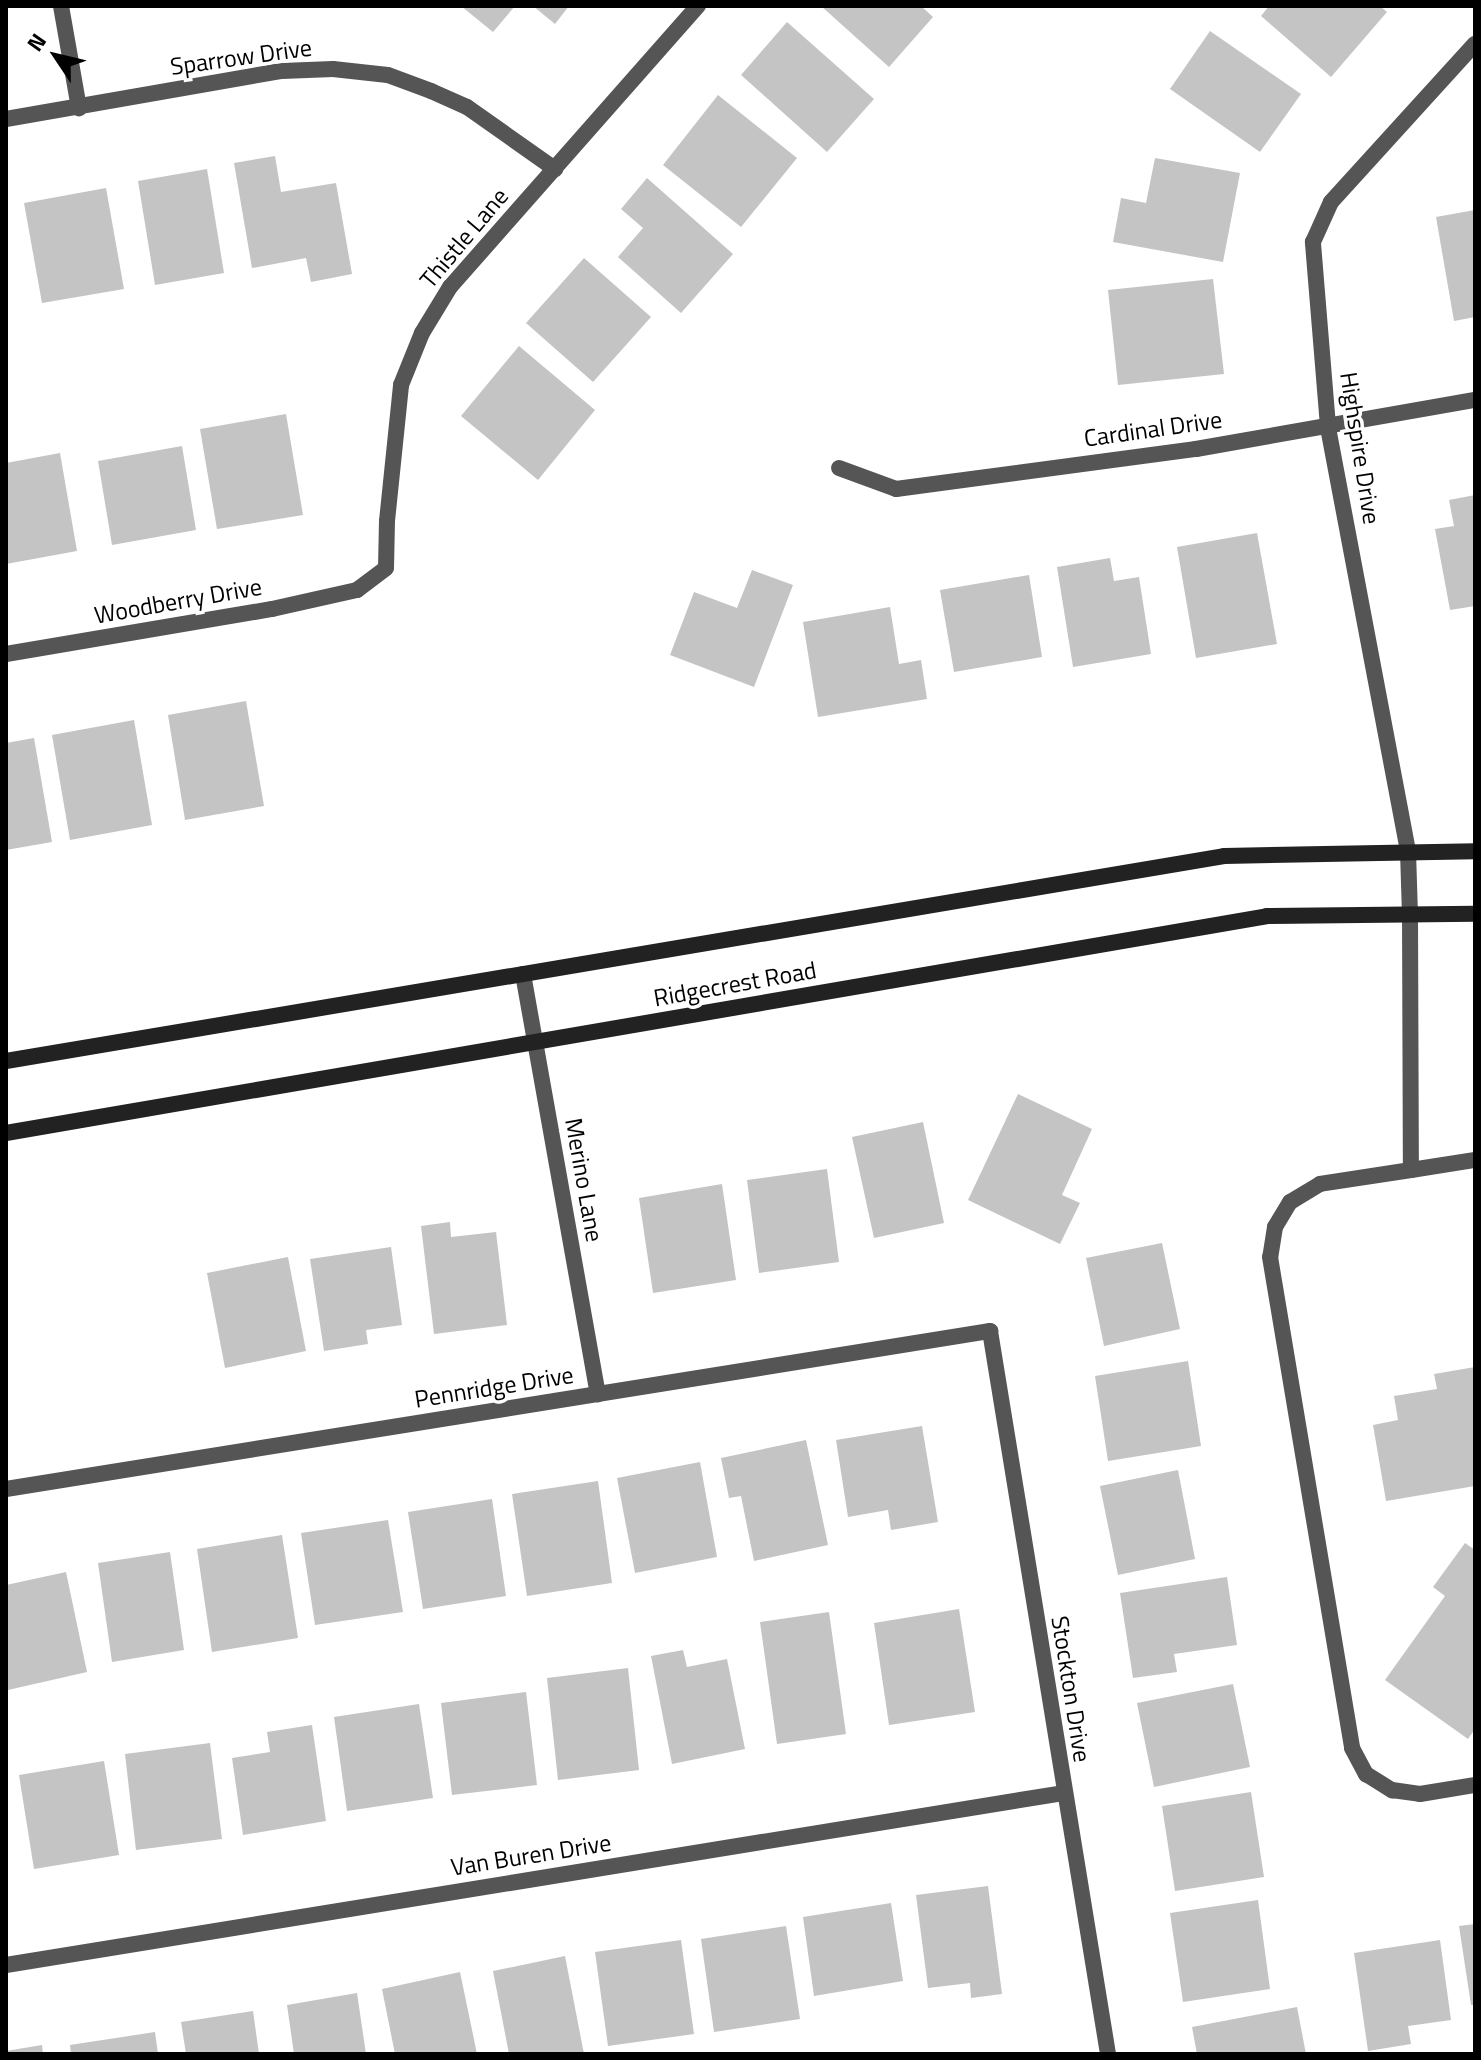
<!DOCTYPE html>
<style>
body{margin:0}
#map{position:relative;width:1481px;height:2060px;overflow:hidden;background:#fff;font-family:"Titillium Web",sans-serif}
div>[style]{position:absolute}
.building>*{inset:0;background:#c4c4c4}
.service>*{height:16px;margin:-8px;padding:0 8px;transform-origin:8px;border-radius:8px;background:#555}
.minor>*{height:16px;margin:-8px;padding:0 8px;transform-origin:8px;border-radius:8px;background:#555}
.secondary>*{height:16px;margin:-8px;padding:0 8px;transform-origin:8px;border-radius:8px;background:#222}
span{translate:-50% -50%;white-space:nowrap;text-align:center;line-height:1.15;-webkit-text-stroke:7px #fff;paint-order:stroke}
.street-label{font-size:24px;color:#000}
.frame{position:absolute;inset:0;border:8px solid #000;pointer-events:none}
.north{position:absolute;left:16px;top:16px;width:80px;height:80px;-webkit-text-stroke:6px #fff;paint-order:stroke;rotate:305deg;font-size:22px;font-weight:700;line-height:32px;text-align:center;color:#000}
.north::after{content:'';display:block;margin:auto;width:28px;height:36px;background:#000;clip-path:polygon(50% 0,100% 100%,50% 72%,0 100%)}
</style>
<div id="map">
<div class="building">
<i style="clip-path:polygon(461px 6px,515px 6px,493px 32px)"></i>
<i style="clip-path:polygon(533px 6px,569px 6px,555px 24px)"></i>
<i style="clip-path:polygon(821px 6px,921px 6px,933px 17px,889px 67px)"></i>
<i style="clip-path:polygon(1269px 6px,1380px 6px,1387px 12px,1331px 77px,1261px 16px)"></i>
<i style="clip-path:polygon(787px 22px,874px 99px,827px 152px,741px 75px)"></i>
<i style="clip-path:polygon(1210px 31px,1301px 94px,1260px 152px,1170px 89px)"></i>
<i style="clip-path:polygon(718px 95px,797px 158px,741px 227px,663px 165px)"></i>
<i style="clip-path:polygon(275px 156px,281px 192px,336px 183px,352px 274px,311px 282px,306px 258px,252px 268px,234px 163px)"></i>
<i style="clip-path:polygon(1155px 158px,1240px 173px,1223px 262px,1113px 242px,1121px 198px,1146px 203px)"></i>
<i style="clip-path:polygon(207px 169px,224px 273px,155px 285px,138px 181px)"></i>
<i style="clip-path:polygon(647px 178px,733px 254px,681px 313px,618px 257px,643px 228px,621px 209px)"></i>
<i style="clip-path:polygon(106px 188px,124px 289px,42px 303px,24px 203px)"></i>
<i style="clip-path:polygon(1475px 210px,1475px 317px,1454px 321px,1436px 217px)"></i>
<i style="clip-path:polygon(584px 258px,651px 317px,593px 382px,526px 323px)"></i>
<i style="clip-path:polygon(1213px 279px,1224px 374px,1118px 385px,1108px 290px)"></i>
<i style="clip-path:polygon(519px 346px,595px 410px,538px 480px,461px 416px)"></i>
<i style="clip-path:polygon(286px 414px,303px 515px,217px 529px,200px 429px)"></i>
<i style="clip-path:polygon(182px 446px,196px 530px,112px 545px,98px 461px)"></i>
<i style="clip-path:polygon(60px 453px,77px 551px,6px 564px,6px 463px)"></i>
<i style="clip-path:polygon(1475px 495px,1475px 606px,1450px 610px,1435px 529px,1454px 526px,1449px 500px)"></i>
<i style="clip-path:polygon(1257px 533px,1277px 644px,1196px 658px,1177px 547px)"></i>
<i style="clip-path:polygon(1110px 558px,1114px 581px,1139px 577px,1151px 654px,1073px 667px,1057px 567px)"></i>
<i style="clip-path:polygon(752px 570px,793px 585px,754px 687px,670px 655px,694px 592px,737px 608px)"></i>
<i style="clip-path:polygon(1029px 575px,1042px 657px,954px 672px,940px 590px)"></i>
<i style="clip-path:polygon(890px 607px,899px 664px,921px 660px,927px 699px,818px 717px,803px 622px)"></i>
<i style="clip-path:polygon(246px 701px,264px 806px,185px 820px,168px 715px)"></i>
<i style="clip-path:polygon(134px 720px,152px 825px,70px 840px,52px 735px)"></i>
<i style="clip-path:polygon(34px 738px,52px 842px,6px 850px,6px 743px)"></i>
<i style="clip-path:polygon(1018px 1094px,1092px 1129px,1062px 1195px,1080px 1203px,1060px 1244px,968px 1200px)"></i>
<i style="clip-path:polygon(923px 1122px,944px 1223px,874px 1238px,852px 1137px)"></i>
<i style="clip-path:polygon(827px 1169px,839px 1262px,759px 1273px,747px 1180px)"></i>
<i style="clip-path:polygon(722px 1184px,736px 1280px,653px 1293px,639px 1198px)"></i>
<i style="clip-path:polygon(450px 1222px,451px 1237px,496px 1232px,507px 1325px,434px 1334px,421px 1226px)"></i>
<i style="clip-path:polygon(1162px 1243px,1180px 1329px,1104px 1346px,1086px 1258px)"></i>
<i style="clip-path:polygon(391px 1247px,402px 1325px,366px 1330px,368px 1344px,324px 1351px,310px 1259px)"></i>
<i style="clip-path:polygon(288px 1257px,306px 1351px,225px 1368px,207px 1273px)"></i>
<i style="clip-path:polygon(1188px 1361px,1201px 1446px,1108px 1461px,1095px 1376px)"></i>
<i style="clip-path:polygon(1475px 1367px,1475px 1486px,1386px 1501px,1373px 1425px,1398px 1420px,1394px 1396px,1437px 1389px,1434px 1374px)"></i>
<i style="clip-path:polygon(922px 1426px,938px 1522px,891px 1530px,888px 1510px,848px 1517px,836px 1440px)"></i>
<i style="clip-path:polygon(806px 1440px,828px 1545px,754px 1561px,741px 1496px,729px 1498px,721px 1458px)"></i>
<i style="clip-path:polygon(700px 1462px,717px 1557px,635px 1573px,617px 1478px)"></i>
<i style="clip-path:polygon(1178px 1470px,1195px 1559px,1118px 1575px,1100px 1486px)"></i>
<i style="clip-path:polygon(598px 1481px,612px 1583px,527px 1596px,512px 1494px)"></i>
<i style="clip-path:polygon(492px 1499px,506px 1596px,423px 1609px,408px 1512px)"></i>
<i style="clip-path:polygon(388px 1520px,403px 1612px,315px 1625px,301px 1533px)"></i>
<i style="clip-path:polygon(282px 1535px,298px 1638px,212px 1652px,197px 1549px)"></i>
<i style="clip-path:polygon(1465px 1543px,1475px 1550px,1475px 1729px,1468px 1739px,1385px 1680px,1445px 1596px,1433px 1587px)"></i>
<i style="clip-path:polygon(170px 1552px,184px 1650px,112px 1662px,98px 1563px)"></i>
<i style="clip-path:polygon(66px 1572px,87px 1672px,8px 1690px,6px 1585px)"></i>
<i style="clip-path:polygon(1227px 1577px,1237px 1645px,1174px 1654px,1177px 1672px,1133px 1678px,1120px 1593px)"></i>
<i style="clip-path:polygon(959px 1609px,975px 1712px,889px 1725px,874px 1623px)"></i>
<i style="clip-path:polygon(829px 1612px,846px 1734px,777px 1744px,760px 1622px)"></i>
<i style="clip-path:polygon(683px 1650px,687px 1667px,727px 1659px,745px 1749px,672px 1764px,651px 1656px)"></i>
<i style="clip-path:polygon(628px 1668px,639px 1770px,558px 1780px,547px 1678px)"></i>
<i style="clip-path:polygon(1233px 1684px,1250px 1767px,1154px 1787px,1137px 1703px)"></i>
<i style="clip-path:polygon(526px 1692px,537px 1785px,452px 1795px,441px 1703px)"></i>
<i style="clip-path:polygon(419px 1704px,433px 1798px,347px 1811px,334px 1717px)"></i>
<i style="clip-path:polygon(312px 1725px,326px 1821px,243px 1835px,232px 1758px,270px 1752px,267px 1732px)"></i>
<i style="clip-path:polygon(210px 1743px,222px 1839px,136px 1850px,125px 1754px)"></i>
<i style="clip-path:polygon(104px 1761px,119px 1855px,34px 1869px,19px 1775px)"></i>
<i style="clip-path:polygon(1251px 1792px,1264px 1877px,1175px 1891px,1162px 1806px)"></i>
<i style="clip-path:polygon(988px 1886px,1002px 1994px,971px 1998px,970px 1983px,928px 1988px,916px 1895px)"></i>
<i style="clip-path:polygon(1258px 1900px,1270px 1989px,1183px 2002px,1170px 1913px)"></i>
<i style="clip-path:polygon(891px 1903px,903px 1981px,814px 1996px,803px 1917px)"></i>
<i style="clip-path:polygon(1475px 1924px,1475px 2005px,1471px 2005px,1459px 1926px)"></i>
<i style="clip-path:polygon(786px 1926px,800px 2019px,714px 2032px,701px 1939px)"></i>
<i style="clip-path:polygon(681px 1940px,694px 2034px,608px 2046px,595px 1952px)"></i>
<i style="clip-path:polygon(1440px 1940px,1451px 2020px,1408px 2026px,1411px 2044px,1368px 2051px,1354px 1953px)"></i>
<i style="clip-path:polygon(565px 1956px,584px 2054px,509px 2054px,493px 1971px)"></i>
<i style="clip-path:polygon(460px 1972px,477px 2054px,395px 2054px,382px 1989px)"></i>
<i style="clip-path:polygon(357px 1993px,366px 2054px,294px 2054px,287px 2005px)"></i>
<i style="clip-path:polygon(1297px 2007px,1306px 2054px,1197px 2054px,1192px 2027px)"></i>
<i style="clip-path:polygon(253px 2011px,259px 2054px,186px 2054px,181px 2022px)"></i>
<i style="clip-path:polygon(155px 2032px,158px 2054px,71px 2054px,70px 2045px)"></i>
<i style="clip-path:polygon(42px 2045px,43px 2054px,6px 2054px,6px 2051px)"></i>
</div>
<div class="service">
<i style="left:1410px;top:915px;width:255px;rotate:89.8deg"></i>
<i style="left:1411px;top:1170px;width:65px;rotate:-8.9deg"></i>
<i style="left:1411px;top:1170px;width:92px;rotate:171.3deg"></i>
<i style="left:1320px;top:1184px;width:35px;rotate:149deg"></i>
<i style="left:1290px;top:1202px;width:29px;rotate:121deg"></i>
<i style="left:1275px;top:1227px;width:30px;rotate:99deg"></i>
<i style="left:1270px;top:1257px;width:498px;rotate:80.5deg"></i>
<i style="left:1352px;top:1748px;width:30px;rotate:62deg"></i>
<i style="left:1366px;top:1774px;width:31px;rotate:32deg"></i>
<i style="left:1392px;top:1790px;width:28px;rotate:8deg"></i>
<i style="left:1420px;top:1794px;width:56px;rotate:-9.3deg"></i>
</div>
<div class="minor">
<i style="left:61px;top:6px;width:104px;rotate:80deg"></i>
<i style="left:6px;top:119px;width:280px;rotate:-9.9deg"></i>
<i style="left:282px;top:71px;width:51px;rotate:-2.2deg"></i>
<i style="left:333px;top:69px;width:55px;rotate:6.2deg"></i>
<i style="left:388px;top:75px;width:46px;rotate:20.4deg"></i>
<i style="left:431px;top:91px;width:39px;rotate:24deg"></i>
<i style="left:467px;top:107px;width:108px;rotate:35.2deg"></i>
<i style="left:839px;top:468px;width:61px;rotate:20.2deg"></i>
<i style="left:896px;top:489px;width:303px;rotate:-7.6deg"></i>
<i style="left:1196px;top:449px;width:283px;rotate:-10deg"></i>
<i style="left:6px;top:654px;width:270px;rotate:-9.6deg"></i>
<i style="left:272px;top:609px;width:87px;rotate:-12.6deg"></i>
<i style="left:357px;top:590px;width:36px;rotate:-37deg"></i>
<i style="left:386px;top:568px;width:47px;rotate:-88.8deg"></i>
<i style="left:387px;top:521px;width:137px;rotate:-84.1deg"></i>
<i style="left:401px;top:385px;width:56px;rotate:-68deg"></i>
<i style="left:422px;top:333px;width:54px;rotate:-58.7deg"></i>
<i style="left:450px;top:287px;width:375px;rotate:-48.6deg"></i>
<i style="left:1410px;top:915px;width:64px;rotate:-91.8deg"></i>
<i style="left:1408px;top:851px;width:432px;rotate:-100.7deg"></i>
<i style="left:1328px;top:426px;width:185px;rotate:-94.7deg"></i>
<i style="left:1313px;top:242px;width:44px;rotate:-65.8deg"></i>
<i style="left:1331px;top:202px;width:214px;rotate:-47.7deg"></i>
<i style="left:523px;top:974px;width:427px;rotate:79.9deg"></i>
<i style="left:6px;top:1489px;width:997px;rotate:-9.12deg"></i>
<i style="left:990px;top:1331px;width:733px;rotate:80.73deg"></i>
<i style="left:6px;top:1965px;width:1071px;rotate:-9.24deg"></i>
</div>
<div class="secondary">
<i style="left:6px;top:1061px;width:1235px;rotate:-9.55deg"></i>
<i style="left:1224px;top:856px;width:251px;rotate:-1.1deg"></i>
<i style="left:6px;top:1133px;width:1280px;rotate:-9.76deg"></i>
<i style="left:1267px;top:916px;width:208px;rotate:-0.6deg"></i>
</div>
<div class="street-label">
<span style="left:241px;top:57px;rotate:-8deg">Sparrow Drive</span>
<span style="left:464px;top:238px;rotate:-50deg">Thistle Lane</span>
<span style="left:1153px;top:429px;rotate:-8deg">Cardinal Drive</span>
<span style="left:1360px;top:448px;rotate:81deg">Highspire Drive</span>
<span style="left:178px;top:601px;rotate:-10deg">Woodberry Drive</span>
<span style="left:735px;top:984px;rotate:-10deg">Ridgecrest Road</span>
<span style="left:584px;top:1180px;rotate:80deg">Merino Lane</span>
<span style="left:494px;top:1387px;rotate:-9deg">Pennridge Drive</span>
<span style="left:1071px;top:1689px;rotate:81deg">Stockton Drive</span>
<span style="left:531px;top:1855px;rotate:-9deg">Van Buren Drive</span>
</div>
<div class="frame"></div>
<div class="north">N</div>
</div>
